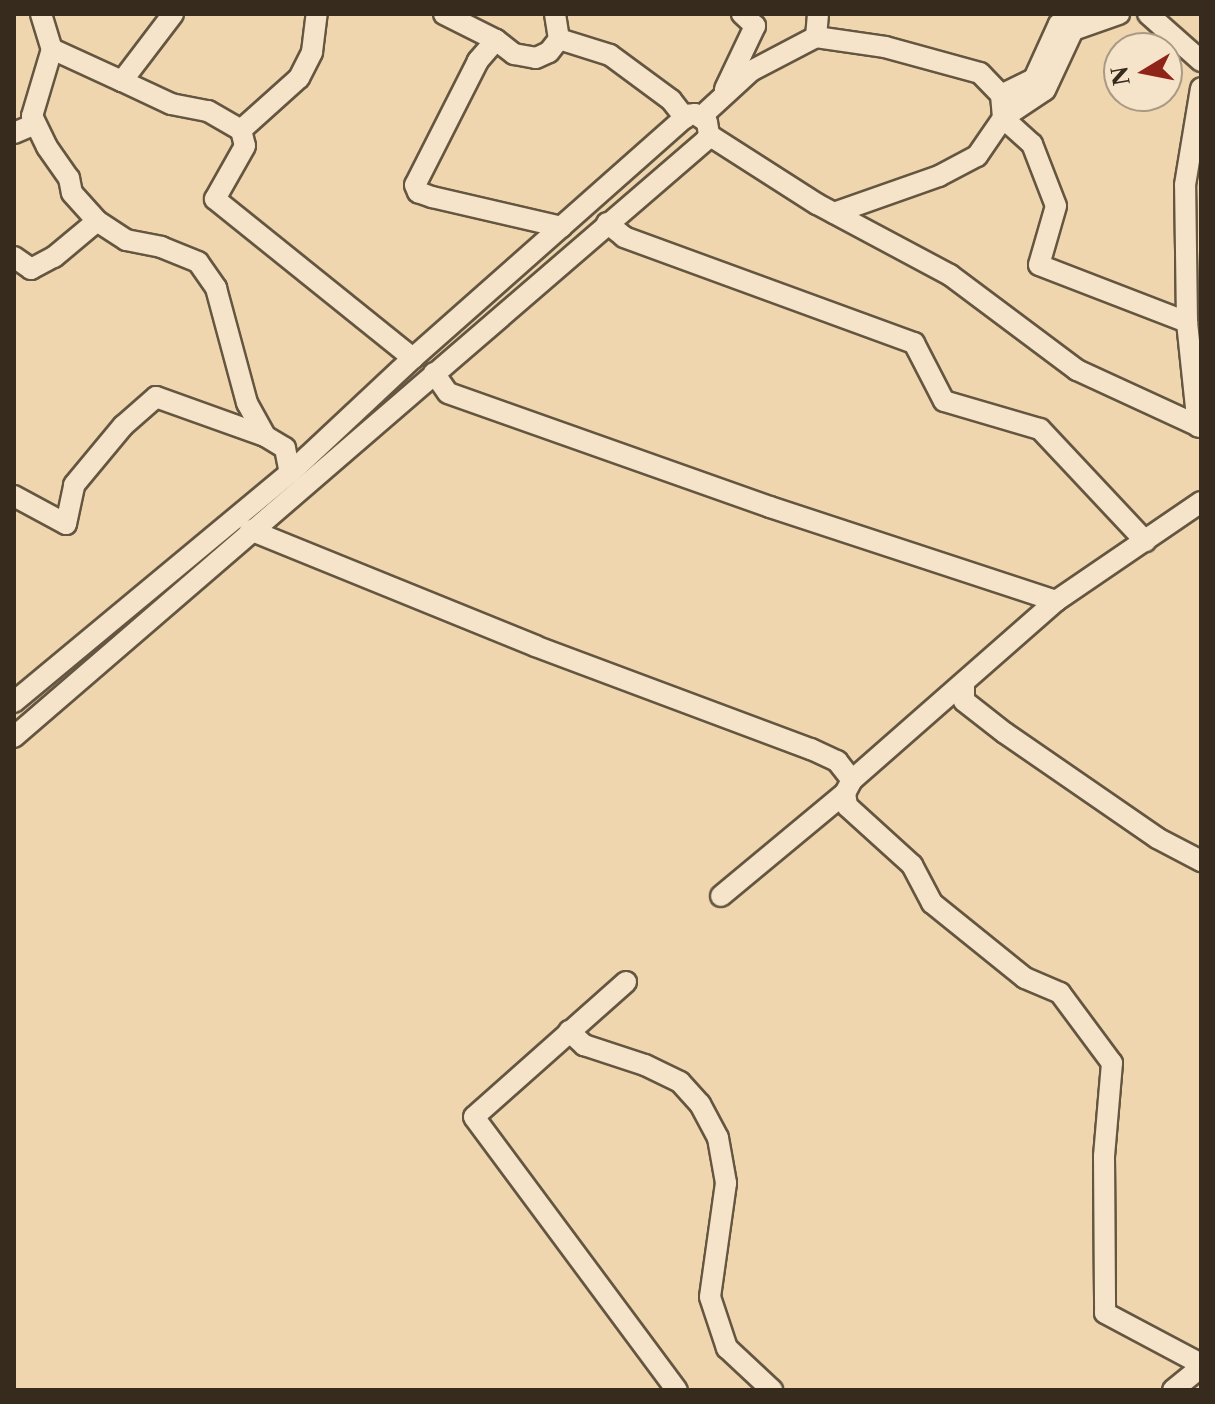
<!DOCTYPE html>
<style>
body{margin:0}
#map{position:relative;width:1215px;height:1404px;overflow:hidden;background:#efd6ae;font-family:"Libre Caslon Text",serif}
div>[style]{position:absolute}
.roads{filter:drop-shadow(2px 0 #645641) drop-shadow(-2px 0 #645641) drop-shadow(0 2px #645641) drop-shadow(0 -2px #645641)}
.minor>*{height:20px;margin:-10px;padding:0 10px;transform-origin:10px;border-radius:10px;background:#f5e4ca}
span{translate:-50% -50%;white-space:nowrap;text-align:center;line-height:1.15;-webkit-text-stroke:6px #f5e4ca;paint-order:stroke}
.frame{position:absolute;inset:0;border:16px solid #362b1d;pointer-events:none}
.north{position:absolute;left:1103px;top:32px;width:80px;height:80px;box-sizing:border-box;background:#f5e4ca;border:2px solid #a99a85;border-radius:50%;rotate:260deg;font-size:22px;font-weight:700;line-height:32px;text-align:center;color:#362b1d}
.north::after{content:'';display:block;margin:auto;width:28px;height:36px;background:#8f2418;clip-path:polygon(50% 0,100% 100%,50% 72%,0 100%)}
</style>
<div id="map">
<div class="roads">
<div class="minor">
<i style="left:41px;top:14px;width:37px;rotate:73deg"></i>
<i style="left:52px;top:49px;width:70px;rotate:106.6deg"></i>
<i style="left:32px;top:116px;width:34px;rotate:64deg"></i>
<i style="left:47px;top:147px;width:38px;rotate:55deg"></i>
<i style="left:69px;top:178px;width:15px;rotate:79deg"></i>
<i style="left:72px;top:193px;width:38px;rotate:48deg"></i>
<i style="left:97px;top:221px;width:35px;rotate:33deg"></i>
<i style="left:126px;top:240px;width:36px;rotate:11deg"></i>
<i style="left:161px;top:247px;width:40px;rotate:22deg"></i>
<i style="left:198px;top:262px;width:32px;rotate:55deg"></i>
<i style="left:216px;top:288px;width:119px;rotate:74.9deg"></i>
<i style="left:247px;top:403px;width:38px;rotate:61deg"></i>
<i style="left:444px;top:14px;width:58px;rotate:26.6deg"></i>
<i style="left:496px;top:40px;width:23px;rotate:38deg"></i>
<i style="left:514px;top:54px;width:22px;rotate:10deg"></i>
<i style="left:536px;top:58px;width:14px;rotate:-25deg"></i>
<i style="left:549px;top:52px;width:16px;rotate:-52deg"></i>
<i style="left:559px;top:39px;width:53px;rotate:17.4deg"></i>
<i style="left:610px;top:55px;width:76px;rotate:36.4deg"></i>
<i style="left:671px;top:100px;width:23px;rotate:52deg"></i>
<i style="left:555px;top:14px;width:25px;rotate:81deg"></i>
<i style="left:1148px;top:14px;width:71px;rotate:41.6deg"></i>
<i style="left:816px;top:37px;width:23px;rotate:-85deg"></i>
<i style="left:496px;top:40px;width:28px;rotate:131deg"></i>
<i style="left:478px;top:61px;width:139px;rotate:116.9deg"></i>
<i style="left:415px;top:185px;width:8px;rotate:67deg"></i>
<i style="left:418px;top:192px;width:15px;rotate:20deg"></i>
<i style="left:432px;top:197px;width:133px;rotate:13deg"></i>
<i style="left:52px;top:49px;width:77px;rotate:24.6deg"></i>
<i style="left:122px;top:81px;width:84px;rotate:-52.7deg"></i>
<i style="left:122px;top:81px;width:54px;rotate:25.1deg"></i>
<i style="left:171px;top:104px;width:38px;rotate:11deg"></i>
<i style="left:208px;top:111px;width:38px;rotate:30deg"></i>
<i style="left:241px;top:130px;width:16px;rotate:76deg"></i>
<i style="left:245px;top:146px;width:61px;rotate:119.5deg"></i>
<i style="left:215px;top:199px;width:254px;rotate:38.8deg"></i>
<i style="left:725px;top:89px;width:70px;rotate:-64.5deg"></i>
<i style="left:755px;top:26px;width:18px;rotate:-137deg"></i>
<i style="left:1001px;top:95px;width:37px;rotate:-26deg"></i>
<i style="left:1034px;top:79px;width:60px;rotate:-65.6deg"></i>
<i style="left:1059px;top:24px;width:21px;rotate:-29deg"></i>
<i style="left:702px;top:116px;width:67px;rotate:-42.6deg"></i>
<i style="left:751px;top:71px;width:73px;rotate:-27.6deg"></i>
<i style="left:816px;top:37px;width:70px;rotate:8.2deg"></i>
<i style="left:885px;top:47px;width:98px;rotate:15.3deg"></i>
<i style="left:980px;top:73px;width:30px;rotate:46deg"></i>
<i style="left:1001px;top:95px;width:23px;rotate:85deg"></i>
<i style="left:1003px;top:118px;width:50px;rotate:-33.7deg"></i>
<i style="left:1045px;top:90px;width:66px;rotate:-65deg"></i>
<i style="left:1073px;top:30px;width:49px;rotate:-19.2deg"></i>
<i style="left:241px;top:130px;width:78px;rotate:-41.9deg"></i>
<i style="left:299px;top:78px;width:29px;rotate:-63deg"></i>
<i style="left:312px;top:52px;width:38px;rotate:-83deg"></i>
<i style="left:14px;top:133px;width:23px;rotate:-23deg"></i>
<i style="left:709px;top:135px;width:128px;rotate:32.6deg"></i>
<i style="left:817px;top:204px;width:151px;rotate:28.1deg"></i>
<i style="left:950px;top:275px;width:159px;rotate:36.8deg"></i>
<i style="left:1077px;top:370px;width:136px;rotate:24.7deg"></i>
<i style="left:834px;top:213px;width:111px;rotate:-19.4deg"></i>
<i style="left:939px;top:176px;width:43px;rotate:-27.8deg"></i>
<i style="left:977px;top:156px;width:46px;rotate:-55.6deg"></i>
<i style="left:1003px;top:118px;width:39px;rotate:42deg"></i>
<i style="left:1032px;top:144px;width:66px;rotate:68.8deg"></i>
<i style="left:1056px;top:206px;width:61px;rotate:106.1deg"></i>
<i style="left:1039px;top:265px;width:159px;rotate:21.1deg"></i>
<i style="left:1187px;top:322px;width:105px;rotate:84deg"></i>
<i style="left:607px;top:223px;width:22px;rotate:39deg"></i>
<i style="left:624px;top:237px;width:309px;rotate:20.1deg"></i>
<i style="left:914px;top:343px;width:65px;rotate:62.7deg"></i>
<i style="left:944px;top:401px;width:100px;rotate:16.3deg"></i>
<i style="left:1040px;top:429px;width:154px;rotate:46.8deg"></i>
<i style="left:14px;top:257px;width:21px;rotate:35deg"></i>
<i style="left:31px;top:269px;width:26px;rotate:-28deg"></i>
<i style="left:54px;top:257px;width:56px;rotate:-39.9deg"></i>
<i style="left:1187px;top:322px;width:137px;rotate:-90.8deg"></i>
<i style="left:1185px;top:185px;width:98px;rotate:-80.6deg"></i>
<i style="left:434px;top:373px;width:24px;rotate:55deg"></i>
<i style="left:448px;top:393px;width:342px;rotate:19.5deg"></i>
<i style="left:770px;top:507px;width:301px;rotate:18.2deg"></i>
<i style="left:14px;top:496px;width:59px;rotate:28.3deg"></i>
<i style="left:66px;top:524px;width:40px;rotate:-78deg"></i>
<i style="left:74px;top:485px;width:77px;rotate:-50.3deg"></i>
<i style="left:123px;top:426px;width:44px;rotate:-41.3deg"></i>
<i style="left:156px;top:397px;width:116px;rotate:19.7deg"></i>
<i style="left:265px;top:436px;width:23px;rotate:31deg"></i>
<i style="left:285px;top:448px;width:25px;rotate:79deg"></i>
<i style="left:1201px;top:502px;width:176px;rotate:145.7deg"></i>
<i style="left:1056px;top:601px;width:271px;rotate:138.7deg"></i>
<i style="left:852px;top:780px;width:15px;rotate:118deg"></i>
<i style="left:845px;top:793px;width:13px;rotate:81deg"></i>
<i style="left:847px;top:806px;width:88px;rotate:42.2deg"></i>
<i style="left:912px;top:865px;width:43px;rotate:62.2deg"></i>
<i style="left:932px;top:903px;width:119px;rotate:38.9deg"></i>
<i style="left:1025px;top:978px;width:38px;rotate:23deg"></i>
<i style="left:1060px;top:993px;width:87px;rotate:53.4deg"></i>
<i style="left:1112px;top:1063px;width:93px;rotate:94.9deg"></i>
<i style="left:1104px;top:1156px;width:157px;rotate:89.6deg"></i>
<i style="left:1105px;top:1313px;width:109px;rotate:28deg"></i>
<i style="left:250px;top:530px;width:308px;rotate:22.1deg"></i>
<i style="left:535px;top:646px;width:295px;rotate:20.5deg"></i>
<i style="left:811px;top:749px;width:29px;rotate:25deg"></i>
<i style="left:837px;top:761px;width:24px;rotate:52deg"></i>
<i style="left:964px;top:685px;width:16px;rotate:90deg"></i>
<i style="left:964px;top:701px;width:52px;rotate:38deg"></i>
<i style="left:1005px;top:733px;width:185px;rotate:34.6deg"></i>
<i style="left:1157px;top:838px;width:50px;rotate:27.6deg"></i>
<i style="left:14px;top:702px;width:359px;rotate:-39.7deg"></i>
<i style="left:290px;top:473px;width:168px;rotate:-43.1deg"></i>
<i style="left:413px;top:358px;width:367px;rotate:-41.5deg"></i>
<i style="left:688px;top:115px;width:7px;rotate:-8deg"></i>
<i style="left:695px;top:114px;width:14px;rotate:34deg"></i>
<i style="left:707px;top:122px;width:13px;rotate:81deg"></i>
<i style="left:709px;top:135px;width:6px;rotate:121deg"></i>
<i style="left:706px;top:140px;width:914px;rotate:139.22deg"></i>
<i style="left:721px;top:896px;width:161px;rotate:-39.7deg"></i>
<i style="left:626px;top:982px;width:203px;rotate:138.4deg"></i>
<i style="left:474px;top:1117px;width:340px;rotate:53.4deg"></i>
<i style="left:569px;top:1031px;width:21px;rotate:43deg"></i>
<i style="left:584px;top:1045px;width:64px;rotate:18.2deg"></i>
<i style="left:645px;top:1065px;width:39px;rotate:26deg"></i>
<i style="left:680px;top:1082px;width:30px;rotate:48deg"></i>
<i style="left:700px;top:1104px;width:38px;rotate:62deg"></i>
<i style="left:718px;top:1138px;width:46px;rotate:79.9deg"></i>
<i style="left:726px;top:1183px;width:115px;rotate:98deg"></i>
<i style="left:710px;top:1297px;width:54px;rotate:71.6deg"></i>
<i style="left:727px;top:1348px;width:62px;rotate:43deg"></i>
<i style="left:1173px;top:1390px;width:36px;rotate:-39deg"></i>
</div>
</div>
<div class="frame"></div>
<div class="north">N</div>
</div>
